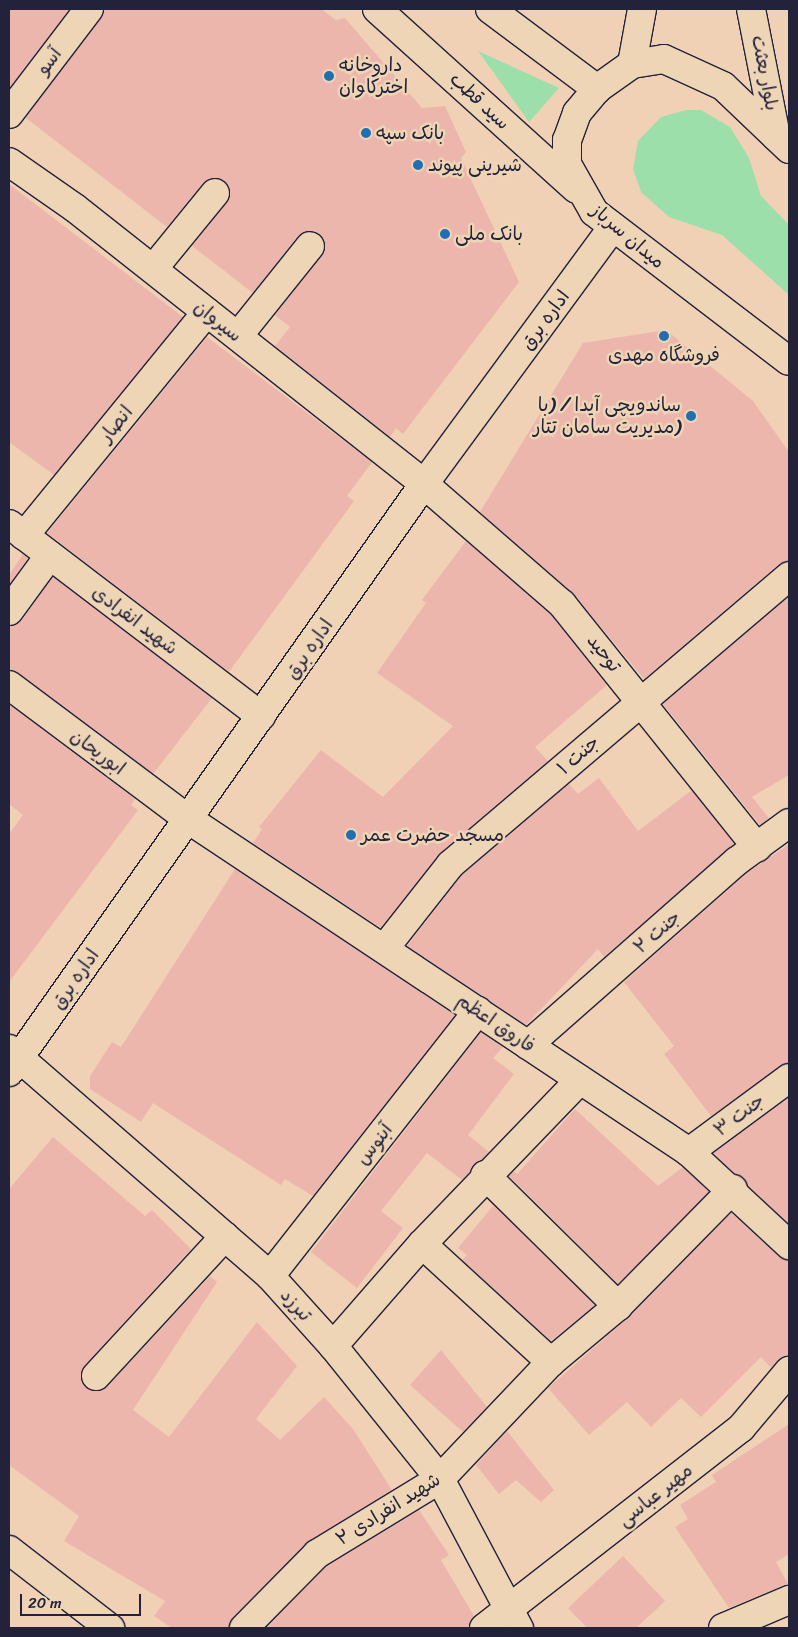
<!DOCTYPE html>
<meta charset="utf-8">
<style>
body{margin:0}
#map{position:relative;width:798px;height:1637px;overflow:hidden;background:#f1d1b6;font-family:Sriracha,"Playpen Sans Arabic",sans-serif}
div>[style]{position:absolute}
.green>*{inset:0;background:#9cdfaa}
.building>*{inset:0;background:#ecb6ac}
.roads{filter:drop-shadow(1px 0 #22223b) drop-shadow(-1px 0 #22223b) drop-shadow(0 1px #22223b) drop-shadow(0 -1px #22223b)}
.minor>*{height:28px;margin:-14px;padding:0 14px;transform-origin:14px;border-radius:14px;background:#eed5b6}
.dots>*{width:14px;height:14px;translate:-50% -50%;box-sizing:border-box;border:2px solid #eed5b6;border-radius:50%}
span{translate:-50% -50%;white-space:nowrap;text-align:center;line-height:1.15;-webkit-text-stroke:5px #eed5b6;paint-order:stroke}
.street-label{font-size:19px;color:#22223b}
.poi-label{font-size:19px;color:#22223b}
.left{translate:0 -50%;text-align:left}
.right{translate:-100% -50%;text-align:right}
.frame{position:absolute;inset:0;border:10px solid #22223b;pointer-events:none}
.scale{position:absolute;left:20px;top:1594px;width:121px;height:22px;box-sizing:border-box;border:2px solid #22223b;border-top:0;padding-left:6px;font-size:15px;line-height:18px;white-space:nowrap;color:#22223b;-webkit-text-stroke:4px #eed5b6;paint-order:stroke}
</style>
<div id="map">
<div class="green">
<i style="clip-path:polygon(478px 51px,559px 88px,529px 122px)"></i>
<i style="clip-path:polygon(686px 110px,701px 110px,730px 127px,749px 158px,761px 196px,789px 225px,789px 295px,722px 235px,669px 217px,641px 192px,633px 169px,638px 141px,661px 117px)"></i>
</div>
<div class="building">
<i style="clip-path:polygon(9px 9px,70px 9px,9px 89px)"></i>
<i style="clip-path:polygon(104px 9px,321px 9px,336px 20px,345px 18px,422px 108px,445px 106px,466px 152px,461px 158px,519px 282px,403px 434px,396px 428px,390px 437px,275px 346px,290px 327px,275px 315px,322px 255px,325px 248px,320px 234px,312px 231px,298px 236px,253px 293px,192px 246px,227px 202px,230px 188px,224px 181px,210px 178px,203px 183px,167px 227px,26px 118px)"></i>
<i style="clip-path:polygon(9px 184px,183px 317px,54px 475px,9px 442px)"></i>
<i style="clip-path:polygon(666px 330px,753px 401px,789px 452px,789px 561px,779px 564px,644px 679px,572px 592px,480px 512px,583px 343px)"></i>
<i style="clip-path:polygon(207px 337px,372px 462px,347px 496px,354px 501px,229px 672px,47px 533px)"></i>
<i style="clip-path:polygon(466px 541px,551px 615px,607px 685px,535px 747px,548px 761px,441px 852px,381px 928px,253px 843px,262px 829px,259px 827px,321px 750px,383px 797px,453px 726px,377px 673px,426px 603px,422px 600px)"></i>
<i style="clip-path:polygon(23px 554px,28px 558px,9px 585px,9px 575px)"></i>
<i style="clip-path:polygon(53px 577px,212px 698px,153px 774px,9px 670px,9px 626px,22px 620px)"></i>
<i style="clip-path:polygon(789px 596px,789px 775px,752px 797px,769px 818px,760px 825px,663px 704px)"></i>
<i style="clip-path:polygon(9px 704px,135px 799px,131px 805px,138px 810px,9px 982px,9px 834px,23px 815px,9px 804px)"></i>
<i style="clip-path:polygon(599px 778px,638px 831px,692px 790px,734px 844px,604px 957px,598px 949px,526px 1025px,407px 946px,462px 875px,569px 784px,578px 794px)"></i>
<i style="clip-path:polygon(789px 844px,789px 1063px,711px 1116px,664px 1054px,674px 1046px,624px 982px,747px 873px)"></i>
<i style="clip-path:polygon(235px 869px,455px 1015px,313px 1196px,285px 1179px,281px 1185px,153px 1103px,141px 1122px,90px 1089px,90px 1076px,112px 1042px,121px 1047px)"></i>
<i style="clip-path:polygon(481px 1032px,503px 1047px,493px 1058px,514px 1074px,468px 1135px,489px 1152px,462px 1180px,427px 1153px,381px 1211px,403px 1228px,357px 1288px,311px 1252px)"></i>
<i style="clip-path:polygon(789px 1097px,789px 1224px,713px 1153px)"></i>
<i style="clip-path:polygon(575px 1109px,658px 1186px,683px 1167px,709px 1192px,618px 1284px,509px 1176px,514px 1171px,517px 1174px)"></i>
<i style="clip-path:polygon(53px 1137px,145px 1216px,152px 1210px,191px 1249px,85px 1365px,81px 1373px,85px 1387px,93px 1391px,107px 1387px,210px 1276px,217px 1282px,133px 1410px,169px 1437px,257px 1322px,297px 1366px,256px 1419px,280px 1440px,324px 1397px,353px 1429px,392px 1490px,306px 1543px,233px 1617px,229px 1628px,172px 1628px,154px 1616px,165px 1601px,64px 1541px,79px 1516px,9px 1465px,9px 1189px)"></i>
<i style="clip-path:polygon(487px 1199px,595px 1305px,551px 1341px,462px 1260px,467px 1255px,458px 1248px,493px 1206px)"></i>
<i style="clip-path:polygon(731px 1213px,778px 1256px,789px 1260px,789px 1356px,771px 1368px,761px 1357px,701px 1417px,681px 1398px,651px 1427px,627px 1402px,589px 1435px,548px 1388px,629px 1317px)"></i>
<i style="clip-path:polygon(441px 1350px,487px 1407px,463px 1432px,410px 1385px)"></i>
<i style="clip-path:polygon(789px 1424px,789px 1554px,776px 1562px,788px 1584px,729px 1608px,675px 1527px,688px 1519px,680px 1505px,716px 1482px,712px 1475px)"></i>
<i style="clip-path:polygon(507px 1431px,554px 1490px,541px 1502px,516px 1480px,499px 1494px,476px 1465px)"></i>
<i style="clip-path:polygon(419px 1510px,449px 1555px,441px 1560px,474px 1616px,469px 1628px,266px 1628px,327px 1566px)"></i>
<i style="clip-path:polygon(623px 1556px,665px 1601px,636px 1628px,587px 1628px,568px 1608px)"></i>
</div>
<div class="roads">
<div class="minor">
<i style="left:377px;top:9px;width:268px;rotate:42.1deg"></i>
<i style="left:490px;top:9px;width:134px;rotate:36.8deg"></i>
<i style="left:751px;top:9px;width:130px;rotate:78.9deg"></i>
<i style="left:632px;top:64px;width:56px;rotate:-79.7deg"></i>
<i style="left:9px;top:114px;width:132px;rotate:-52.7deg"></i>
<i style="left:789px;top:149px;width:91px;rotate:-136.3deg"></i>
<i style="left:723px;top:86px;width:65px;rotate:-155.4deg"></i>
<i style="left:664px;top:59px;width:32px;rotate:171deg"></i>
<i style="left:632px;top:64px;width:43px;rotate:144.5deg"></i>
<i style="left:597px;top:89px;width:31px;rotate:130deg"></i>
<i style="left:577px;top:113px;width:29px;rotate:110deg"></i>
<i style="left:567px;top:140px;width:24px;rotate:90deg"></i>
<i style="left:567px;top:164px;width:55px;rotate:60.6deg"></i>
<i style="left:594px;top:212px;width:245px;rotate:37.4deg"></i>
<i style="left:9px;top:162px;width:80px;rotate:34.9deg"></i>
<i style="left:75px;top:208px;width:445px;rotate:38.3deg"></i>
<i style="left:424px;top:484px;width:183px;rotate:41deg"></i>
<i style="left:562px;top:604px;width:312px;rotate:51.3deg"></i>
<i style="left:153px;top:269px;width:98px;rotate:-50.8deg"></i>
<i style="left:238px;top:336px;width:115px;rotate:-51.3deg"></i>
<i style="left:9px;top:524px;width:317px;rotate:37.3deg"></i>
<i style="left:24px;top:536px;width:289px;rotate:-50.8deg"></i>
<i style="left:9px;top:611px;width:69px;rotate:-53.8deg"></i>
<i style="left:9px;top:685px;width:224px;rotate:36.8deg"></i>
<i style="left:188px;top:819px;width:602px;rotate:33.61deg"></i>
<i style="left:689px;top:1152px;width:137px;rotate:42.9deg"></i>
<i style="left:384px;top:949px;width:108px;rotate:-51.8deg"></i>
<i style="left:451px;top:864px;width:444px;rotate:-40.4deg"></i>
<i style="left:528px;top:1045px;width:278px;rotate:-41.4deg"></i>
<i style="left:737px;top:861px;width:64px;rotate:-36.2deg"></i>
<i style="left:9px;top:1049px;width:346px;rotate:41deg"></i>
<i style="left:270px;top:1276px;width:94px;rotate:48deg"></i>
<i style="left:333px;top:1346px;width:171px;rotate:51.2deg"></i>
<i style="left:440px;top:1479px;width:169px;rotate:62.1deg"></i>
<i style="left:9px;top:1072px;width:720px;rotate:-54.79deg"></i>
<i style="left:424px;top:484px;width:318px;rotate:-53.7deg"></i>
<i style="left:689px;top:1152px;width:124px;rotate:-36.5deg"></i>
<i style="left:485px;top:1175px;width:187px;rotate:44.6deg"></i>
<i style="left:422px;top:1244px;width:175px;rotate:42.5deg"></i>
<i style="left:270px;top:1276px;width:337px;rotate:-51.9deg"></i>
<i style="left:333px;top:1346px;width:135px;rotate:-48.9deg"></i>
<i style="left:422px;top:1244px;width:228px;rotate:-46.1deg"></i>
<i style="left:96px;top:1376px;width:190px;rotate:-47.3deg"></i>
<i style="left:9px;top:1550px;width:128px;rotate:37.7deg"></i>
<i style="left:244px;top:1628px;width:104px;rotate:-45.4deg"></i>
<i style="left:317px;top:1554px;width:144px;rotate:-31.4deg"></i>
<i style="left:440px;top:1479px;width:161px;rotate:-46.5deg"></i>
<i style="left:551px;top:1362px;width:87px;rotate:-39.9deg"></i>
<i style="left:618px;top:1306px;width:164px;rotate:-45.5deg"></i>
<i style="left:484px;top:1628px;width:326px;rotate:-37.9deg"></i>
<i style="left:741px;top:1428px;width:75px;rotate:-49.9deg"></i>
<i style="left:723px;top:1628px;width:72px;rotate:-23deg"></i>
</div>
</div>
<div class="dots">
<i style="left:329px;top:76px;background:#1f6fb2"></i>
<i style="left:366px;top:133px;background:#1f6fb2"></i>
<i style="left:418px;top:165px;background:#1f6fb2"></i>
<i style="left:445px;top:234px;background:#1f6fb2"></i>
<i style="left:664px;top:336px;background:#1f6fb2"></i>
<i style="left:691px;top:416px;background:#1f6fb2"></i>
<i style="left:351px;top:835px;background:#1f6fb2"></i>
</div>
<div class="street-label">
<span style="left:49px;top:61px;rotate:-53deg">آسو</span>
<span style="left:765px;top:73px;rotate:79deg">بلوار بعثت</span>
<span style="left:480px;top:101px;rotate:43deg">سید قطب</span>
<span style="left:628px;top:236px;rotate:40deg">میدان سرباز</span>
<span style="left:545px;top:320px;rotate:-54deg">اداره برق</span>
<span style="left:218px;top:321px;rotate:38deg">سیروان</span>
<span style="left:116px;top:424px;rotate:-51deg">انصار</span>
<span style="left:135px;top:620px;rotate:37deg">شهید انفرادی</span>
<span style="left:309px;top:649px;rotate:-55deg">اداره برق</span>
<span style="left:604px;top:653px;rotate:52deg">توحید</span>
<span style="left:98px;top:752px;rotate:37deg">ابوریحان</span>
<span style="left:578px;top:755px;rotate:-41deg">جنت ۱</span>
<span style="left:657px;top:932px;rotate:-41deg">جنت ۲</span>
<span style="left:75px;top:979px;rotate:-55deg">اداره برق</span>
<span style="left:496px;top:1023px;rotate:34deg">فاروق اعظم</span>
<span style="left:739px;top:1115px;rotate:-37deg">جنت ۳</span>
<span style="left:374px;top:1144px;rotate:-52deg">آبنوس</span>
<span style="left:296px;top:1305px;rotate:48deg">تبرزد</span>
<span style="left:655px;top:1495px;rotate:-38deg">مهیر عباسی</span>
<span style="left:388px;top:1509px;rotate:-32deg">شهید انفرادی ۲</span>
</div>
<div class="poi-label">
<span class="left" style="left:339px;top:76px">داروخانه<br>اخترکاوان</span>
<span class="left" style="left:376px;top:133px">بانک سپه</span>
<span class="left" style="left:428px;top:165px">شیرینی پیوند</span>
<span class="left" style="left:455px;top:234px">بانک ملی</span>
<span style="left:664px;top:355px">فروشگاه مهدی</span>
<span class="right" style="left:681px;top:416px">ساندویچی آیدا / (با<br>مدیریت سامان تتار)</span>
<span class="left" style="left:361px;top:835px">مسجد حضرت عمر</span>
</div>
<div class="frame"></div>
<div class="scale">20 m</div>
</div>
